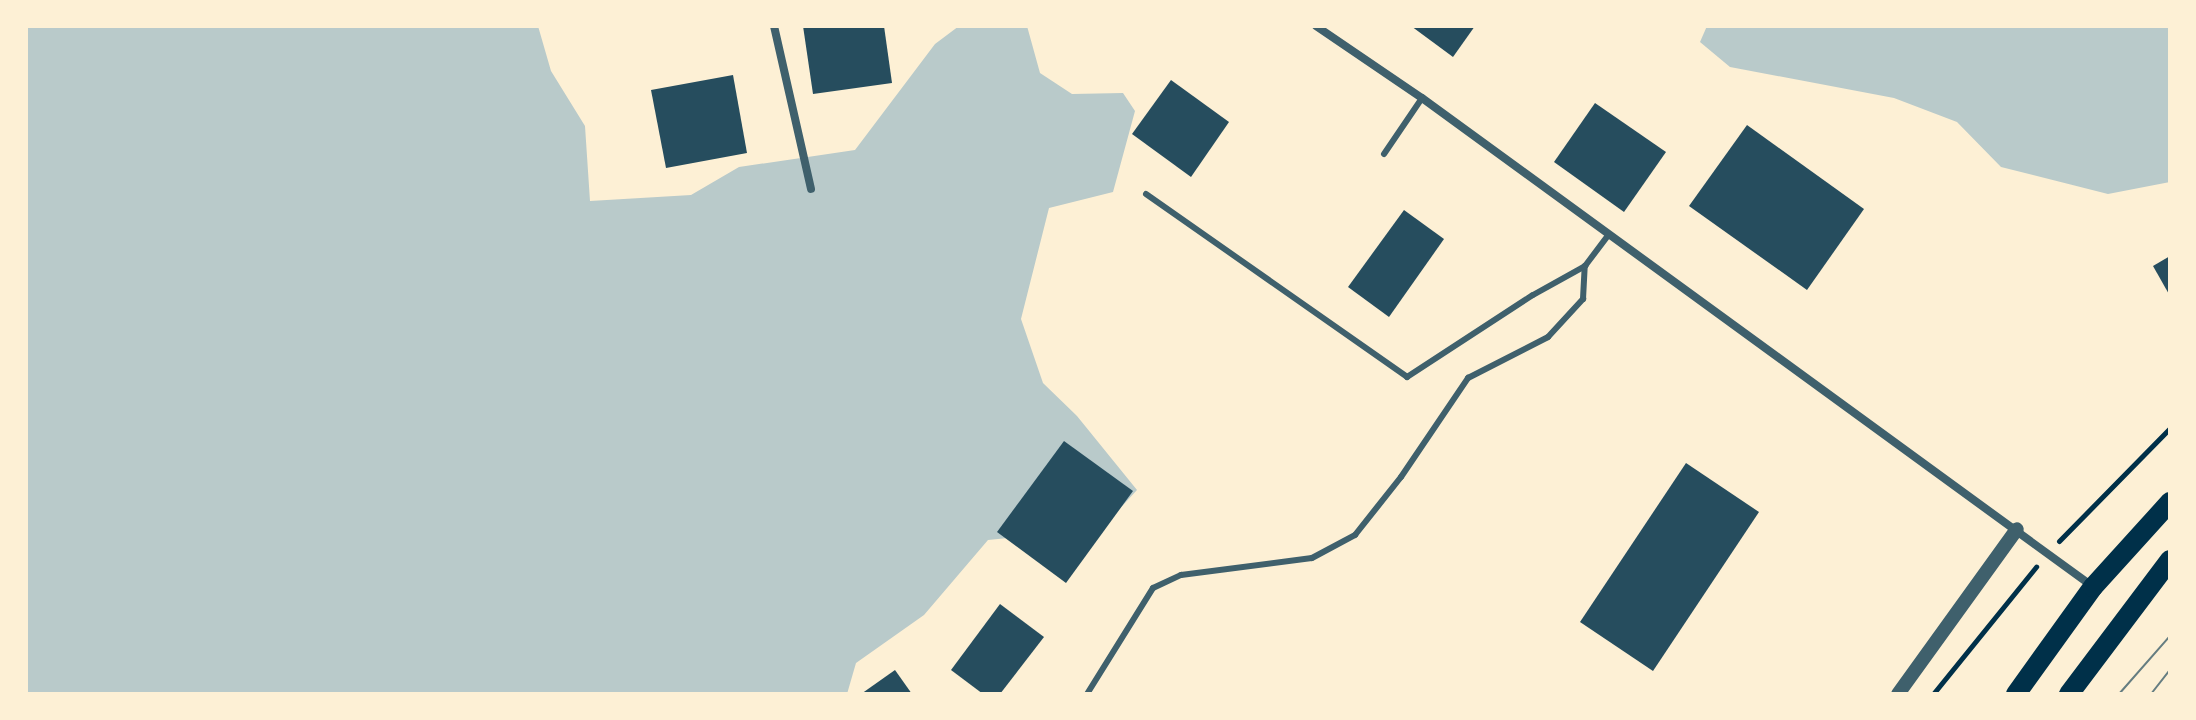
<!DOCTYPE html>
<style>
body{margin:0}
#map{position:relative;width:2196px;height:720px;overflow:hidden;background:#fdf0d5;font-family:Roboto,sans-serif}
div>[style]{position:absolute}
.green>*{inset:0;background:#b9caca}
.building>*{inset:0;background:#264d5e}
.path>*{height:5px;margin:-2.5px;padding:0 2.5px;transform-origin:2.5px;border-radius:2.5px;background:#003049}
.service>*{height:6px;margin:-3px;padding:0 3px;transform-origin:3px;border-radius:3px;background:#3f606c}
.minor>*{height:8px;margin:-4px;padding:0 4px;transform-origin:4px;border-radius:4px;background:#3f606c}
.tertiary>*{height:14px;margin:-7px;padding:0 7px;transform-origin:7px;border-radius:7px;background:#3f606c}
.primary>*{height:20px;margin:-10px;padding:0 10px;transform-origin:10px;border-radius:10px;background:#003049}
.tram>*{height:2px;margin:-1px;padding:0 1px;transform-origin:1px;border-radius:1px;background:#657d81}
span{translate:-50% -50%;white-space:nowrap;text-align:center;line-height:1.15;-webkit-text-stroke:7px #fdf0d5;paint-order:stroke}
.frame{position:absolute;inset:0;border:28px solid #fdf0d5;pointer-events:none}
</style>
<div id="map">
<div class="green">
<i style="clip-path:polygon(26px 26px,538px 26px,551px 71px,585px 126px,590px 201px,691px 195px,739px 167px,855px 150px,935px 44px,959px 26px,1027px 26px,1040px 73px,1072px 94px,1123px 93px,1135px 111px,1113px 192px,1049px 208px,1021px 319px,1043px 383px,1077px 416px,1137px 490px,1101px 529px,988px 540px,924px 615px,856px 663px,847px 694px,26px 694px)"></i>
<i style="clip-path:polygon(1707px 26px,2170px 26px,2170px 182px,2108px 194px,2001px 167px,1957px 122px,1894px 98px,1730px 67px,1700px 42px)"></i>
</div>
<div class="building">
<i style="clip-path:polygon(803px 26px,884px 26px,892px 83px,813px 94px)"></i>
<i style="clip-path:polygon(1411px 26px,1475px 26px,1453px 57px)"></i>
<i style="clip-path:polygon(733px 75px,747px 153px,666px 168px,651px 90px)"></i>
<i style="clip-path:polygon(1171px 80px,1229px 122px,1191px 177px,1132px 134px)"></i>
<i style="clip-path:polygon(1595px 103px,1666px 152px,1624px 212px,1554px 162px)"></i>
<i style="clip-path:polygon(1747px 125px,1864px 209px,1807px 290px,1689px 206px)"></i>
<i style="clip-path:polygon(1404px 210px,1444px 239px,1389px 317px,1348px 287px)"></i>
<i style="clip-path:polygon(2170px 256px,2170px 296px,2153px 266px)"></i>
<i style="clip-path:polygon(1064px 441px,1133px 491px,1066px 583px,997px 532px)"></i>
<i style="clip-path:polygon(1686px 463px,1759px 512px,1653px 671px,1580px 622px)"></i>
<i style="clip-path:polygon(1000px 604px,1044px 637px,1000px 694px,983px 694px,951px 670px)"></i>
<i style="clip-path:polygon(895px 670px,912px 694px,861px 694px)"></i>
</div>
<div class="path">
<i style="left:2059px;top:541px;width:158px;rotate:-45.5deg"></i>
<i style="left:1933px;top:694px;width:164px;rotate:-51deg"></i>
</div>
<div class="service">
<i style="left:1384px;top:154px;width:68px;rotate:-55.8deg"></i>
<i style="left:1146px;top:194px;width:319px;rotate:35deg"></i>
<i style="left:1407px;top:377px;width:150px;rotate:-33.1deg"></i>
<i style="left:1533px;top:295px;width:60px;rotate:-29.1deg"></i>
<i style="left:1087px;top:694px;width:125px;rotate:-58.1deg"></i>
<i style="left:1153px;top:588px;width:31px;rotate:-25deg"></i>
<i style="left:1181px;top:575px;width:132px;rotate:-7.4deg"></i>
<i style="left:1312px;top:558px;width:49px;rotate:-28.1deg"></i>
<i style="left:1355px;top:535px;width:74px;rotate:-51.6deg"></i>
<i style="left:1401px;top:477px;width:120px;rotate:-55.9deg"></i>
<i style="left:1468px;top:378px;width:90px;rotate:-27.1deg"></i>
<i style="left:1548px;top:337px;width:52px;rotate:-47.4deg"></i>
<i style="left:1583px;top:299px;width:33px;rotate:-87deg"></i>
<i style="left:1585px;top:266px;width:39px;rotate:-53deg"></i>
</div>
<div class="minor">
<i style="left:774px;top:26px;width:167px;rotate:77.2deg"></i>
<i style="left:1316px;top:26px;width:128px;rotate:34.2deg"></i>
<i style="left:1422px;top:98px;width:829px;rotate:36.07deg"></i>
</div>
<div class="tertiary">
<i style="left:1898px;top:694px;width:203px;rotate:-54.2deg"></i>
</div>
<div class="primary">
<i style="left:2016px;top:694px;width:132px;rotate:-54.3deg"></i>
<i style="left:2093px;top:587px;width:115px;rotate:-47.8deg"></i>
<i style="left:2069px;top:694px;width:168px;rotate:-53deg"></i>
</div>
<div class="tram">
<i style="left:2119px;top:694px;width:77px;rotate:-48.7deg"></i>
<i style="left:2151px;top:694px;width:31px;rotate:-52deg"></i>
</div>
<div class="frame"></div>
</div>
